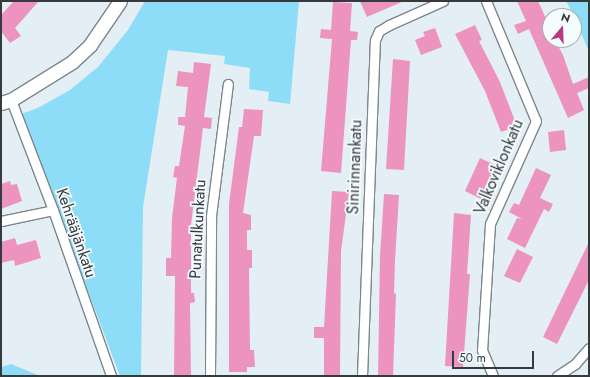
<!DOCTYPE html>
<meta charset="utf-8">
<style>
body{margin:0}
#map{position:relative;width:590px;height:377px;overflow:hidden;background:#e3eff4;font-family:Jost,sans-serif}
div>[style]{position:absolute}
.green>*{inset:0;background:#8ddcf8}
.building>*{inset:0;background:#ec94bf}
.roads{filter:drop-shadow(1px 0 #7c878b) drop-shadow(-1px 0 #7c878b) drop-shadow(0 1px #7c878b) drop-shadow(0 -1px #7c878b)}
.street>*{height:9px;margin:-4.5px;padding:0 4.5px;transform-origin:4.5px;border-radius:4.5px;background:#fff}
.secondary>*{height:13px;margin:-6.5px;padding:0 6.5px;transform-origin:6.5px;border-radius:6.5px;background:#fff}
span{translate:-50% -50%;white-space:nowrap;text-align:center;line-height:1.15;-webkit-text-stroke:3.5px #f4fcfe;paint-order:stroke}
.street-label{font-size:16px;color:#353a3c}
.frame{position:absolute;inset:0;border:2px solid #353a3c;pointer-events:none}
.north{position:absolute;left:542px;top:8px;width:40px;height:40px;box-sizing:border-box;background:#f4fcfe;border:1px solid #a8aeb0;border-radius:50%;rotate:19deg;font-size:11px;font-weight:700;line-height:16px;text-align:center;color:#353a3c}
.north::after{content:'';display:block;margin:auto;width:14px;height:18px;background:#b83781;clip-path:polygon(50% 0,100% 100%,50% 72%,0 100%)}
.scale{position:absolute;left:452px;top:351px;width:82px;height:18px;box-sizing:border-box;border:2px solid #353a3c;border-top:0;padding-left:5px;font-size:12px;line-height:14px;white-space:nowrap;color:#353a3c;-webkit-text-stroke:3px #f4fcfe;paint-order:stroke}
</style>
<div id="map">
<div class="green">
<i style="clip-path:polygon(145px 1px,299px 1px,290px 104px,268px 101px,269px 92px,249px 89px,250px 68px,224px 64px,225px 56px,168px 50px,143px 207px,141px 376px,120px 376px,21px 114px,38px 108px,70px 90px,98px 67px,128px 30px)"></i>
<i style="clip-path:polygon(566px 1px,589px 1px,589px 52px,574px 16px)"></i>
<i style="clip-path:polygon(11px 364px,40px 376px,1px 376px,1px 367px)"></i>
</div>
<div class="building">
<i style="clip-path:polygon(14px 1px,39px 1px,15px 28px,21px 36px,10px 43px,1px 31px,1px 15px)"></i>
<i style="clip-path:polygon(360px 1px,404px 1px,367px 17px)"></i>
<i style="clip-path:polygon(517px 1px,538px 1px,548px 23px,550px 23px,550px 40px,555px 40px,563px 55px,573px 84px,589px 77px,589px 88px,577px 93px,584px 110px,568px 118px,529px 29px,518px 34px,514px 25px,526px 21px)"></i>
<i style="clip-path:polygon(333px 2px,352px 3px,350px 31px,358px 32px,357px 40px,351px 40px,341px 173px,321px 171px,332px 39px,320px 38px,321px 29px,331px 30px)"></i>
<i style="clip-path:polygon(475px 25px,482px 40px,479px 41px,500px 82px,517px 126px,501px 132px,485px 91px,455px 34px)"></i>
<i style="clip-path:polygon(435px 28px,442px 47px,421px 55px,415px 40px,425px 36px,423px 32px)"></i>
<i style="clip-path:polygon(393px 59px,410px 61px,404px 170px,386px 169px)"></i>
<i style="clip-path:polygon(194px 62px,211px 64px,204px 117px,212px 118px,211px 129px,203px 128px,191px 225px,191px 293px,194px 293px,195px 302px,190px 303px,191px 376px,174px 376px,175px 276px,166px 276px,166px 258px,171px 258px,172px 218px,177px 178px,173px 177px,175px 166px,179px 166px,185px 126px,178px 125px,178px 117px,185px 117px,188px 87px,176px 86px,178px 71px,193px 73px)"></i>
<i style="clip-path:polygon(244px 109px,263px 110px,261px 136px,254px 136px,243px 213px,251px 215px,251px 230px,247px 230px,247px 250px,252px 250px,252px 268px,249px 268px,250px 350px,254px 350px,255px 367px,247px 367px,247px 372px,229px 372px,229px 204px,239px 127px,242px 127px)"></i>
<i style="clip-path:polygon(564px 130px,566px 150px,550px 152px,548px 132px)"></i>
<i style="clip-path:polygon(480px 158px,497px 166px,481px 199px,465px 191px)"></i>
<i style="clip-path:polygon(536px 168px,551px 175px,540px 198px,553px 204px,549px 212px,544px 209px,525px 248px,507px 239px,517px 218px,522px 219px,509px 212px,514px 203px,519px 205px)"></i>
<i style="clip-path:polygon(10px 181px,11px 185px,17px 184px,22px 201px,1px 209px,1px 184px)"></i>
<i style="clip-path:polygon(332px 191px,349px 192px,341px 251px,340px 376px,324px 376px,324px 338px,314px 338px,314px 327px,324px 327px)"></i>
<i style="clip-path:polygon(384px 194px,399px 195px,395px 261px,394px 293px,396px 294px,393px 376px,378px 376px,380px 256px)"></i>
<i style="clip-path:polygon(454px 213px,471px 215px,467px 274px,470px 274px,463px 367px,445px 366px)"></i>
<i style="clip-path:polygon(15px 238px,17px 245px,36px 240px,41px 258px,15px 266px,14px 260px,1px 263px,1px 242px)"></i>
<i style="clip-path:polygon(589px 242px,589px 280px,557px 344px,543px 337px)"></i>
<i style="clip-path:polygon(517px 249px,533px 257px,520px 283px,504px 276px)"></i>
</div>
<div class="roads">
<div class="street">
<i style="left:486px;top:1px;width:130px;rotate:67.4deg"></i>
<i style="left:536px;top:121px;width:113px;rotate:114.1deg"></i>
<i style="left:490px;top:224px;width:126px;rotate:93.6deg"></i>
<i style="left:482px;top:350px;width:28px;rotate:67deg"></i>
<i style="left:11px;top:100px;width:118px;rotate:69.1deg"></i>
<i style="left:53px;top:210px;width:176px;rotate:70.7deg"></i>
<i style="left:1px;top:221px;width:53px;rotate:-11.9deg"></i>
<i style="left:210px;top:376px;width:160px;rotate:-89.6deg"></i>
<i style="left:211px;top:216px;width:133px;rotate:-82.7deg"></i>
<i style="left:362px;top:376px;width:336px;rotate:-87.8deg"></i>
<i style="left:375px;top:40px;width:10px;rotate:-66deg"></i>
<i style="left:379px;top:31px;width:12px;rotate:-31deg"></i>
<i style="left:389px;top:25px;width:59px;rotate:-24deg"></i>
<i style="left:557px;top:376px;width:22px;rotate:-34deg"></i>
<i style="left:575px;top:364px;width:21px;rotate:-49deg"></i>
</div>
<div class="secondary">
<i style="left:1px;top:103px;width:10px;rotate:-17deg"></i>
<i style="left:11px;top:100px;width:72px;rotate:-31.9deg"></i>
<i style="left:72px;top:62px;width:25px;rotate:-43deg"></i>
<i style="left:90px;top:45px;width:53px;rotate:-55.7deg"></i>
</div>
</div>
<div class="street-label">
<span style="left:355px;top:167px;rotate:-88deg">Sinirinnankatu</span>
<span style="left:499px;top:167px;rotate:-67deg">Valkoviklonkatu</span>
<span style="left:198px;top:229px;rotate:-87deg">Punatulkunkatu</span>
<span style="left:76px;top:233px;rotate:71deg">Kehrääjänkatu</span>
</div>
<div class="frame"></div>
<div class="north">N</div>
<div class="scale">50 m</div>
</div>
